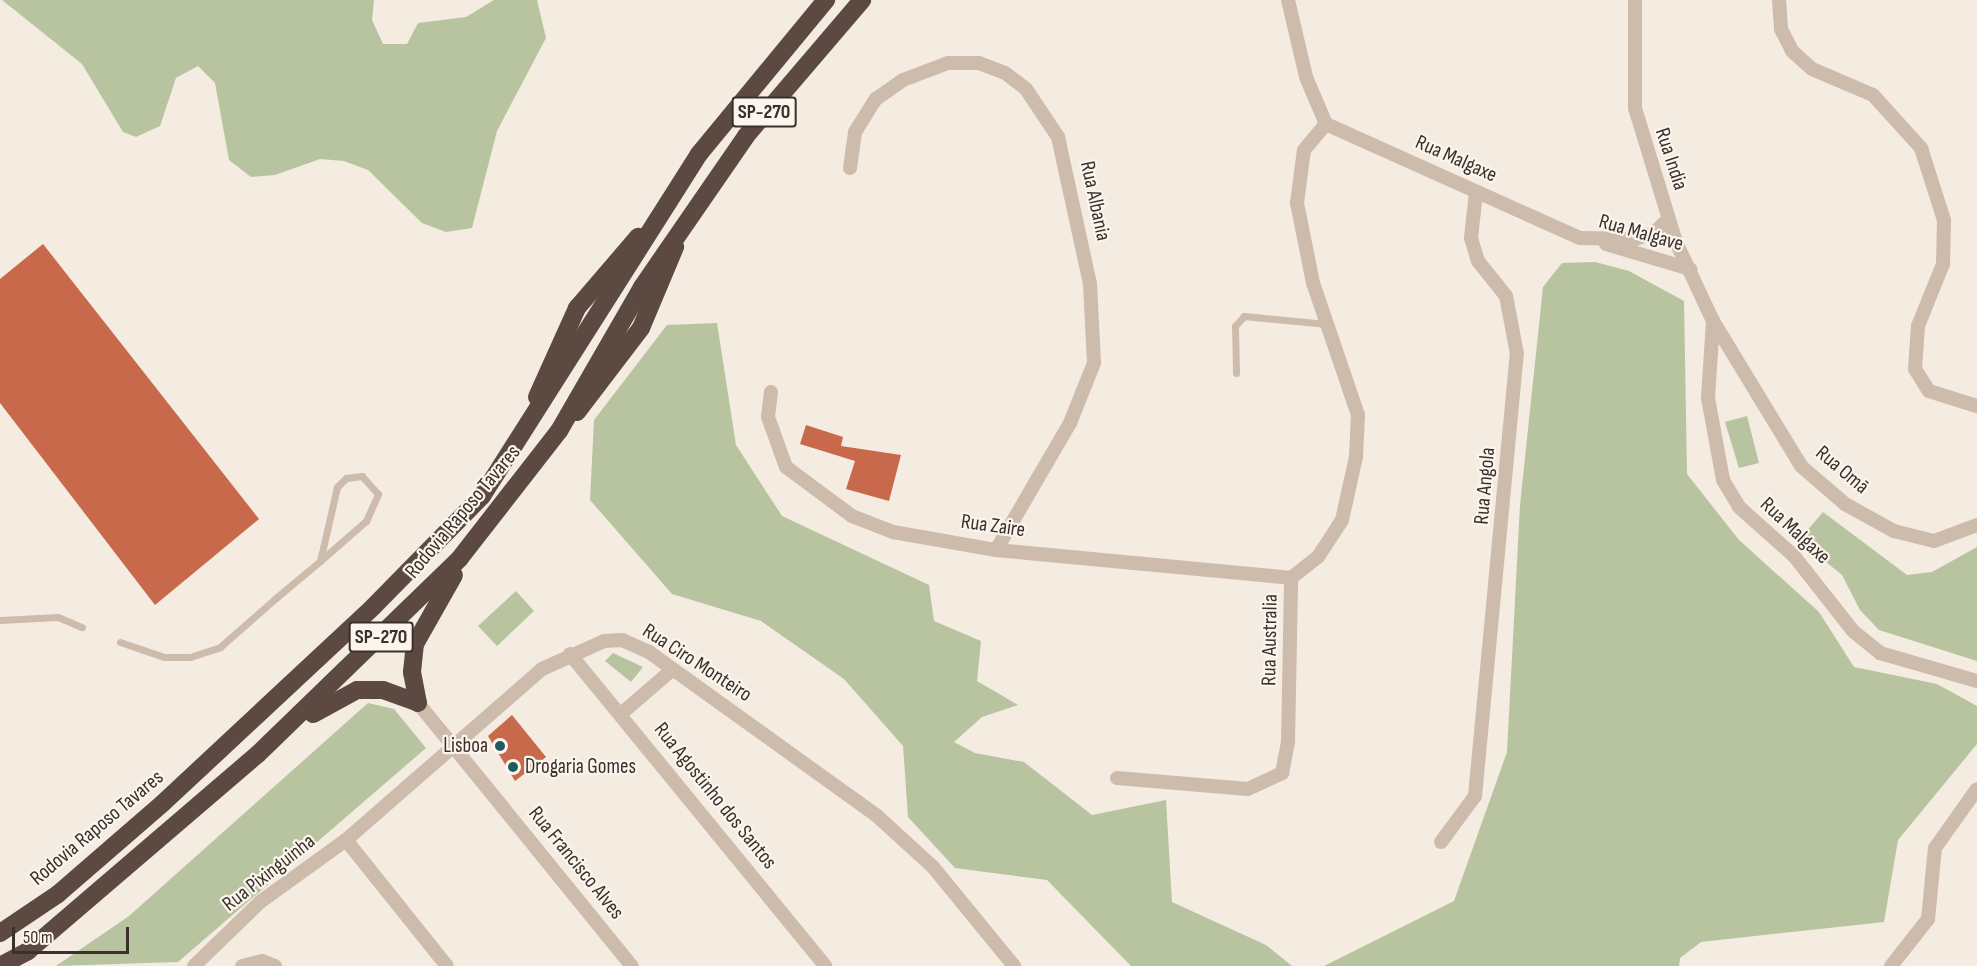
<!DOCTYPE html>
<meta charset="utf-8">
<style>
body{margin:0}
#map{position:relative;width:1977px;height:966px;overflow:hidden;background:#f4ebe1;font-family:"Sofia Sans Condensed",sans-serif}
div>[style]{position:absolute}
.green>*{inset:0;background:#b8c4a0}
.building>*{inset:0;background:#c8694b}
.service>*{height:7px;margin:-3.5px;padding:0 3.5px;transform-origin:3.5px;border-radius:3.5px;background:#cdbbac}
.minor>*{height:14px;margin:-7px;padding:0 7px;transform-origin:7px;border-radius:7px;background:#cdbbac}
.motorway>*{height:18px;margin:-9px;padding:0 9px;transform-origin:9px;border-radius:9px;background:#5c4a42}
.dots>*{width:16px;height:16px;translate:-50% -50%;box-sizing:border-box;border:3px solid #fbf5ee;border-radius:50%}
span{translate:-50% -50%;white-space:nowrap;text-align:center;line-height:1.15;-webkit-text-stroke:4.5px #fbf5ee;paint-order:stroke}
.shield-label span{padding:2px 4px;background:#fbf5ee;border:2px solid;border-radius:4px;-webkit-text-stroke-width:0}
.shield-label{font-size:20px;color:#3b302b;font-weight:700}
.street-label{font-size:21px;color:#3b302b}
.poi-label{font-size:21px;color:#3b302b}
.right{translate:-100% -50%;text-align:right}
.left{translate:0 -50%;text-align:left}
.scale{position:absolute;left:12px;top:927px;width:117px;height:27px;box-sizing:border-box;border:3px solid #3b302b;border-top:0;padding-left:8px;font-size:18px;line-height:21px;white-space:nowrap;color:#3b302b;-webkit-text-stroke:4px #fbf5ee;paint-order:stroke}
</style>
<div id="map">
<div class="green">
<i style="clip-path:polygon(2px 0,374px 0,372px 20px,383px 44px,407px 44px,418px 23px,466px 17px,494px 0,537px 0,546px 38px,497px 131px,472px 228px,446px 232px,422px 223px,368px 170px,344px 161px,320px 159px,275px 175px,251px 177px,229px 160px,215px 83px,198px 66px,176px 78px,160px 126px,136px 137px,123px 132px,82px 64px)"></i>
<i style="clip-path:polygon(1595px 262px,1629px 271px,1684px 301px,1687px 474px,1739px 540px,1819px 612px,1854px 667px,1937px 684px,1977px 706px,1977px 744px,1898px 840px,1884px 922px,1701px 942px,1680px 958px,1679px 966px,1324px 966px,1454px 901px,1507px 752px,1520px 505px,1543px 287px,1562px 263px)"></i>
<i style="clip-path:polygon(717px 323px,736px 445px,782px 516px,929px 585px,934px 621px,981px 641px,977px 681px,1018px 705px,982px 717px,954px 742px,975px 753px,1024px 762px,1092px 815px,1166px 800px,1172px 902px,1266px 945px,1292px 966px,1131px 966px,1047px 880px,955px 868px,908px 817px,903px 746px,844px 679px,761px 621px,672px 594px,590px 500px,594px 420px,667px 325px)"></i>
<i style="clip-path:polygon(1747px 416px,1759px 463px,1739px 468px,1725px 422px)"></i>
<i style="clip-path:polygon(1823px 512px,1907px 575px,1932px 572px,1977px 547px,1977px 661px,1879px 630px,1860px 610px,1842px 575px,1799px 540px)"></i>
<i style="clip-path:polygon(516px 591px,534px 611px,497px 646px,478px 626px)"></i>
<i style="clip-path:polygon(613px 653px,643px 667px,631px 682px,605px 661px)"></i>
<i style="clip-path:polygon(368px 703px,394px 709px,426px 748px,178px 962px,56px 966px,129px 916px)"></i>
</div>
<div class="building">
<i style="clip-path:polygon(43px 244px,259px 519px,155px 605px,0 403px,0 279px)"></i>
<i style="clip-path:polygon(806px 425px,843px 437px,841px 446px,901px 455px,889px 501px,846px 489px,855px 461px,800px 444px)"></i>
<i style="clip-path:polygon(512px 715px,546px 757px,515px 781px,488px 736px)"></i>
</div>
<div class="service">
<i style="left:1236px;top:373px;width:47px;rotate:-91.2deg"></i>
<i style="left:1235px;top:326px;width:13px;rotate:-48deg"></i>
<i style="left:1244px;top:316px;width:83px;rotate:5.5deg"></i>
<i style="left:0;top:620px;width:58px;rotate:-3deg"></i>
<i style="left:58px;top:617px;width:26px;rotate:23deg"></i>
<i style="left:120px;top:642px;width:46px;rotate:18.8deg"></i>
<i style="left:164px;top:657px;width:26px"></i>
<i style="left:190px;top:657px;width:32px;rotate:-18deg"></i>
<i style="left:220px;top:647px;width:76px;rotate:-41.3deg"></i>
<i style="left:277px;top:597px;width:56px;rotate:-39.9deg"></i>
<i style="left:320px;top:561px;width:61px;rotate:-41deg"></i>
<i style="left:366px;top:521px;width:30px;rotate:-66deg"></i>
<i style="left:378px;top:494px;width:24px;rotate:-132deg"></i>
<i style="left:362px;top:476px;width:16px;rotate:173deg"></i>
<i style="left:346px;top:478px;width:13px;rotate:135deg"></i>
<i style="left:337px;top:487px;width:76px;rotate:102.9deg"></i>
</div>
<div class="minor">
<i style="left:1288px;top:0;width:79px;rotate:76.8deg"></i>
<i style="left:1306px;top:77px;width:51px;rotate:66.9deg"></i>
<i style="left:1635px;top:0;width:108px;rotate:90deg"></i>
<i style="left:1635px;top:108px;width:140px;rotate:73deg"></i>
<i style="left:1676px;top:242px;width:87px;rotate:64.9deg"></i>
<i style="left:1713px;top:321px;width:170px;rotate:58.7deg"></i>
<i style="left:1801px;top:466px;width:58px;rotate:40.8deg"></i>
<i style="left:1845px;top:504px;width:56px;rotate:28.9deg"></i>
<i style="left:1894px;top:531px;width:41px;rotate:14deg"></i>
<i style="left:1934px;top:541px;width:46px;rotate:-20.4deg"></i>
<i style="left:1779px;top:0;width:29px;rotate:86deg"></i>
<i style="left:1781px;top:29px;width:25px;rotate:63deg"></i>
<i style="left:1792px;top:51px;width:27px;rotate:42deg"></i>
<i style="left:1812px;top:69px;width:66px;rotate:23.1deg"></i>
<i style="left:1873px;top:95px;width:72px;rotate:47.8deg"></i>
<i style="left:1921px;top:148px;width:76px;rotate:72.3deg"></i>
<i style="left:1944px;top:220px;width:44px;rotate:91.3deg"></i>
<i style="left:1943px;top:264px;width:67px;rotate:112deg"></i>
<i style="left:1918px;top:326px;width:43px;rotate:94deg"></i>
<i style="left:1915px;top:369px;width:26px;rotate:58deg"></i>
<i style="left:1929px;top:391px;width:50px;rotate:17.4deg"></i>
<i style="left:1326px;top:124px;width:278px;rotate:24.2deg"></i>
<i style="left:1580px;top:238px;width:55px;rotate:1deg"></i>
<i style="left:1635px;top:239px;width:20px;rotate:-18deg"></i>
<i style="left:1654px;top:233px;width:20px;rotate:-45deg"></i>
<i style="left:850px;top:168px;width:36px;rotate:-82deg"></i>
<i style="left:855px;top:132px;width:39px;rotate:-58deg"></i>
<i style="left:876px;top:99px;width:33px;rotate:-35deg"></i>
<i style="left:903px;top:80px;width:48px;rotate:-20.7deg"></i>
<i style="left:948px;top:63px;width:31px"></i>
<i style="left:979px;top:63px;width:28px;rotate:21deg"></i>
<i style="left:1005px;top:73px;width:26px;rotate:37deg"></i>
<i style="left:1026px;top:89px;width:58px;rotate:56.3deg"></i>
<i style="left:1058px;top:137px;width:150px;rotate:77.7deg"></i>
<i style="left:1090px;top:284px;width:79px;rotate:87.1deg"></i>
<i style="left:1094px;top:363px;width:65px;rotate:111.8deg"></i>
<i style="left:1070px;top:423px;width:147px;rotate:120.2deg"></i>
<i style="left:1606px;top:244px;width:88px;rotate:16.6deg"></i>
<i style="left:1713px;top:321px;width:77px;rotate:93.7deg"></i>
<i style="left:1708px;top:398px;width:83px;rotate:79.6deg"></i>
<i style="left:1723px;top:480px;width:31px;rotate:59deg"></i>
<i style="left:1739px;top:507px;width:74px;rotate:41.7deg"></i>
<i style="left:1794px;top:556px;width:95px;rotate:51.8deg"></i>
<i style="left:1853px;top:631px;width:35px;rotate:39deg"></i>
<i style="left:1880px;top:653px;width:101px;rotate:16.1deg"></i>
<i style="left:771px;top:392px;width:25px;rotate:97deg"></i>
<i style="left:768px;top:417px;width:53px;rotate:70.2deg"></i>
<i style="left:786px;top:467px;width:82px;rotate:36.6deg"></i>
<i style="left:852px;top:516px;width:44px;rotate:21.3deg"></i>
<i style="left:893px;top:532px;width:105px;rotate:9.9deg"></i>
<i style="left:996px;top:550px;width:296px;rotate:5.4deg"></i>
<i style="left:570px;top:654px;width:403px;rotate:50.7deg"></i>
<i style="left:418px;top:703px;width:339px;rotate:50.9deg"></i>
<i style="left:622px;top:713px;width:67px;rotate:-40.8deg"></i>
<i style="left:1117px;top:778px;width:131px;rotate:4.8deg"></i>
<i style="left:1248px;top:789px;width:38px;rotate:-25deg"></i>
<i style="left:1282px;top:773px;width:33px;rotate:-79deg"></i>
<i style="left:1288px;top:741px;width:163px;rotate:-88.9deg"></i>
<i style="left:1291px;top:578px;width:34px;rotate:-38deg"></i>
<i style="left:1318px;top:557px;width:44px;rotate:-57deg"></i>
<i style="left:1342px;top:520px;width:65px;rotate:-77.5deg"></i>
<i style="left:1356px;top:457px;width:42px;rotate:-87.3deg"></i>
<i style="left:1358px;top:415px;width:139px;rotate:-108.8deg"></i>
<i style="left:1313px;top:283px;width:82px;rotate:-101.3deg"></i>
<i style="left:1297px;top:203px;width:53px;rotate:-82.5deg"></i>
<i style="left:1304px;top:150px;width:34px;rotate:-50deg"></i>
<i style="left:346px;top:840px;width:161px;rotate:51.3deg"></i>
<i style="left:1441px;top:842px;width:57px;rotate:-53.5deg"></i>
<i style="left:1475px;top:796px;width:444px;rotate:-84.6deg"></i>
<i style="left:1517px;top:354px;width:59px;rotate:-100.7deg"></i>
<i style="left:1506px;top:296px;width:45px;rotate:-128.7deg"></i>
<i style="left:1478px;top:261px;width:24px;rotate:-107deg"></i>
<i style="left:1471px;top:238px;width:46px;rotate:-83.8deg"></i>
<i style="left:194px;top:966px;width:92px;rotate:-44.1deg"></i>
<i style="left:260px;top:902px;width:106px;rotate:-35.8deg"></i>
<i style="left:346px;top:840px;width:260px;rotate:-41.1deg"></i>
<i style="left:542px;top:669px;width:68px;rotate:-24.3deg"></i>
<i style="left:604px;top:641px;width:18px;rotate:-3deg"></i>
<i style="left:622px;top:640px;width:30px;rotate:24deg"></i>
<i style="left:649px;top:652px;width:279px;rotate:35.7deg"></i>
<i style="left:876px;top:815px;width:77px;rotate:42.4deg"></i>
<i style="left:933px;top:867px;width:128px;rotate:50.7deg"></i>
<i style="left:242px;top:966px;width:21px;rotate:-14deg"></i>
<i style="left:262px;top:961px;width:14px;rotate:21deg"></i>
<i style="left:1891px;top:966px;width:60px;rotate:-51.8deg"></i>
<i style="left:1928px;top:919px;width:71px;rotate:-84.4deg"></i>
<i style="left:1935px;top:848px;width:72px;rotate:-54.6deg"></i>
</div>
<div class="motorway">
<i style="left:537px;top:397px;width:98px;rotate:-65.8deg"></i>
<i style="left:577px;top:308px;width:94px;rotate:-49.3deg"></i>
<i style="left:577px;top:412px;width:106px;rotate:-52.7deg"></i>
<i style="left:641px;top:328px;width:88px;rotate:-67.2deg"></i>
<i style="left:418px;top:703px;width:32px;rotate:-101deg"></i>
<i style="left:412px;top:672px;width:28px;rotate:-84deg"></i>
<i style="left:415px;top:644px;width:79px;rotate:-60.5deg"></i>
<i style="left:313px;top:714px;width:50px;rotate:-28.6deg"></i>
<i style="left:357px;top:690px;width:26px"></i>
<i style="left:383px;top:690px;width:37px;rotate:20deg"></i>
<i style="left:0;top:933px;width:70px;rotate:-33.9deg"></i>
<i style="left:58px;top:894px;width:139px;rotate:-40.9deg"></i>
<i style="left:163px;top:803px;width:287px;rotate:-43deg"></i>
<i style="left:373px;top:607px;width:156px;rotate:-45.5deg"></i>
<i style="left:482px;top:496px;width:405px;rotate:-57.6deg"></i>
<i style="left:699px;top:154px;width:200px;rotate:-50.5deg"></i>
<i style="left:0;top:966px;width:32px;rotate:-28deg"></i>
<i style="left:28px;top:951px;width:303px;rotate:-40.6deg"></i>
<i style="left:258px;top:754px;width:281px;rotate:-44.1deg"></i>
<i style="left:460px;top:558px;width:161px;rotate:-52.1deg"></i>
<i style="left:559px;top:431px;width:166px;rotate:-60deg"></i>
<i style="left:642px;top:287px;width:183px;rotate:-55.4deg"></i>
<i style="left:746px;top:136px;width:179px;rotate:-49.5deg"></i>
</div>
<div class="dots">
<i style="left:500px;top:746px;background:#1f5a5e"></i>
<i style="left:513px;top:767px;background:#1f5a5e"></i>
</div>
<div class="shield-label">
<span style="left:764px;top:112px">SP-270</span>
<span style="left:381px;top:637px">SP-270</span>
</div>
<div class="street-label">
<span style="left:1456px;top:159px;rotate:24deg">Rua Malgaxe</span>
<span style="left:1671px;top:159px;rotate:72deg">Rua India</span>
<span style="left:1095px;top:201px;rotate:78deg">Rua Albania</span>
<span style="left:1641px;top:233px;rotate:16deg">Rua Malgave</span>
<span style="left:1842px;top:470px;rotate:40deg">Rua Omã</span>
<span style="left:1485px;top:486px;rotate:-85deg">Rua Angola</span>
<span style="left:463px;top:512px;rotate:-50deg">Rodovia Raposo Tavares</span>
<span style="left:993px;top:526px;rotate:8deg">Rua Zaire</span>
<span style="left:1795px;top:531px;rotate:43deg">Rua Malgaxe</span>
<span style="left:1270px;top:640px;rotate:-89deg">Rua Australia</span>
<span style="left:697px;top:663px;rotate:33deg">Rua Ciro Monteiro</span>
<span style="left:715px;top:796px;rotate:51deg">Rua Agostinho dos Santos</span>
<span style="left:97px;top:828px;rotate:-40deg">Rodovia Raposo Tavares</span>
<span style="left:576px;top:863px;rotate:51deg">Rua Francisco Alves</span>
<span style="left:269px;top:873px;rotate:-38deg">Rua Pixinguinha</span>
</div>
<div class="poi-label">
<span class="right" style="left:488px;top:746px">Lisboa</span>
<span class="left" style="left:525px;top:767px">Drogaria Gomes</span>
</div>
<div class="scale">50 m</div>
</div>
